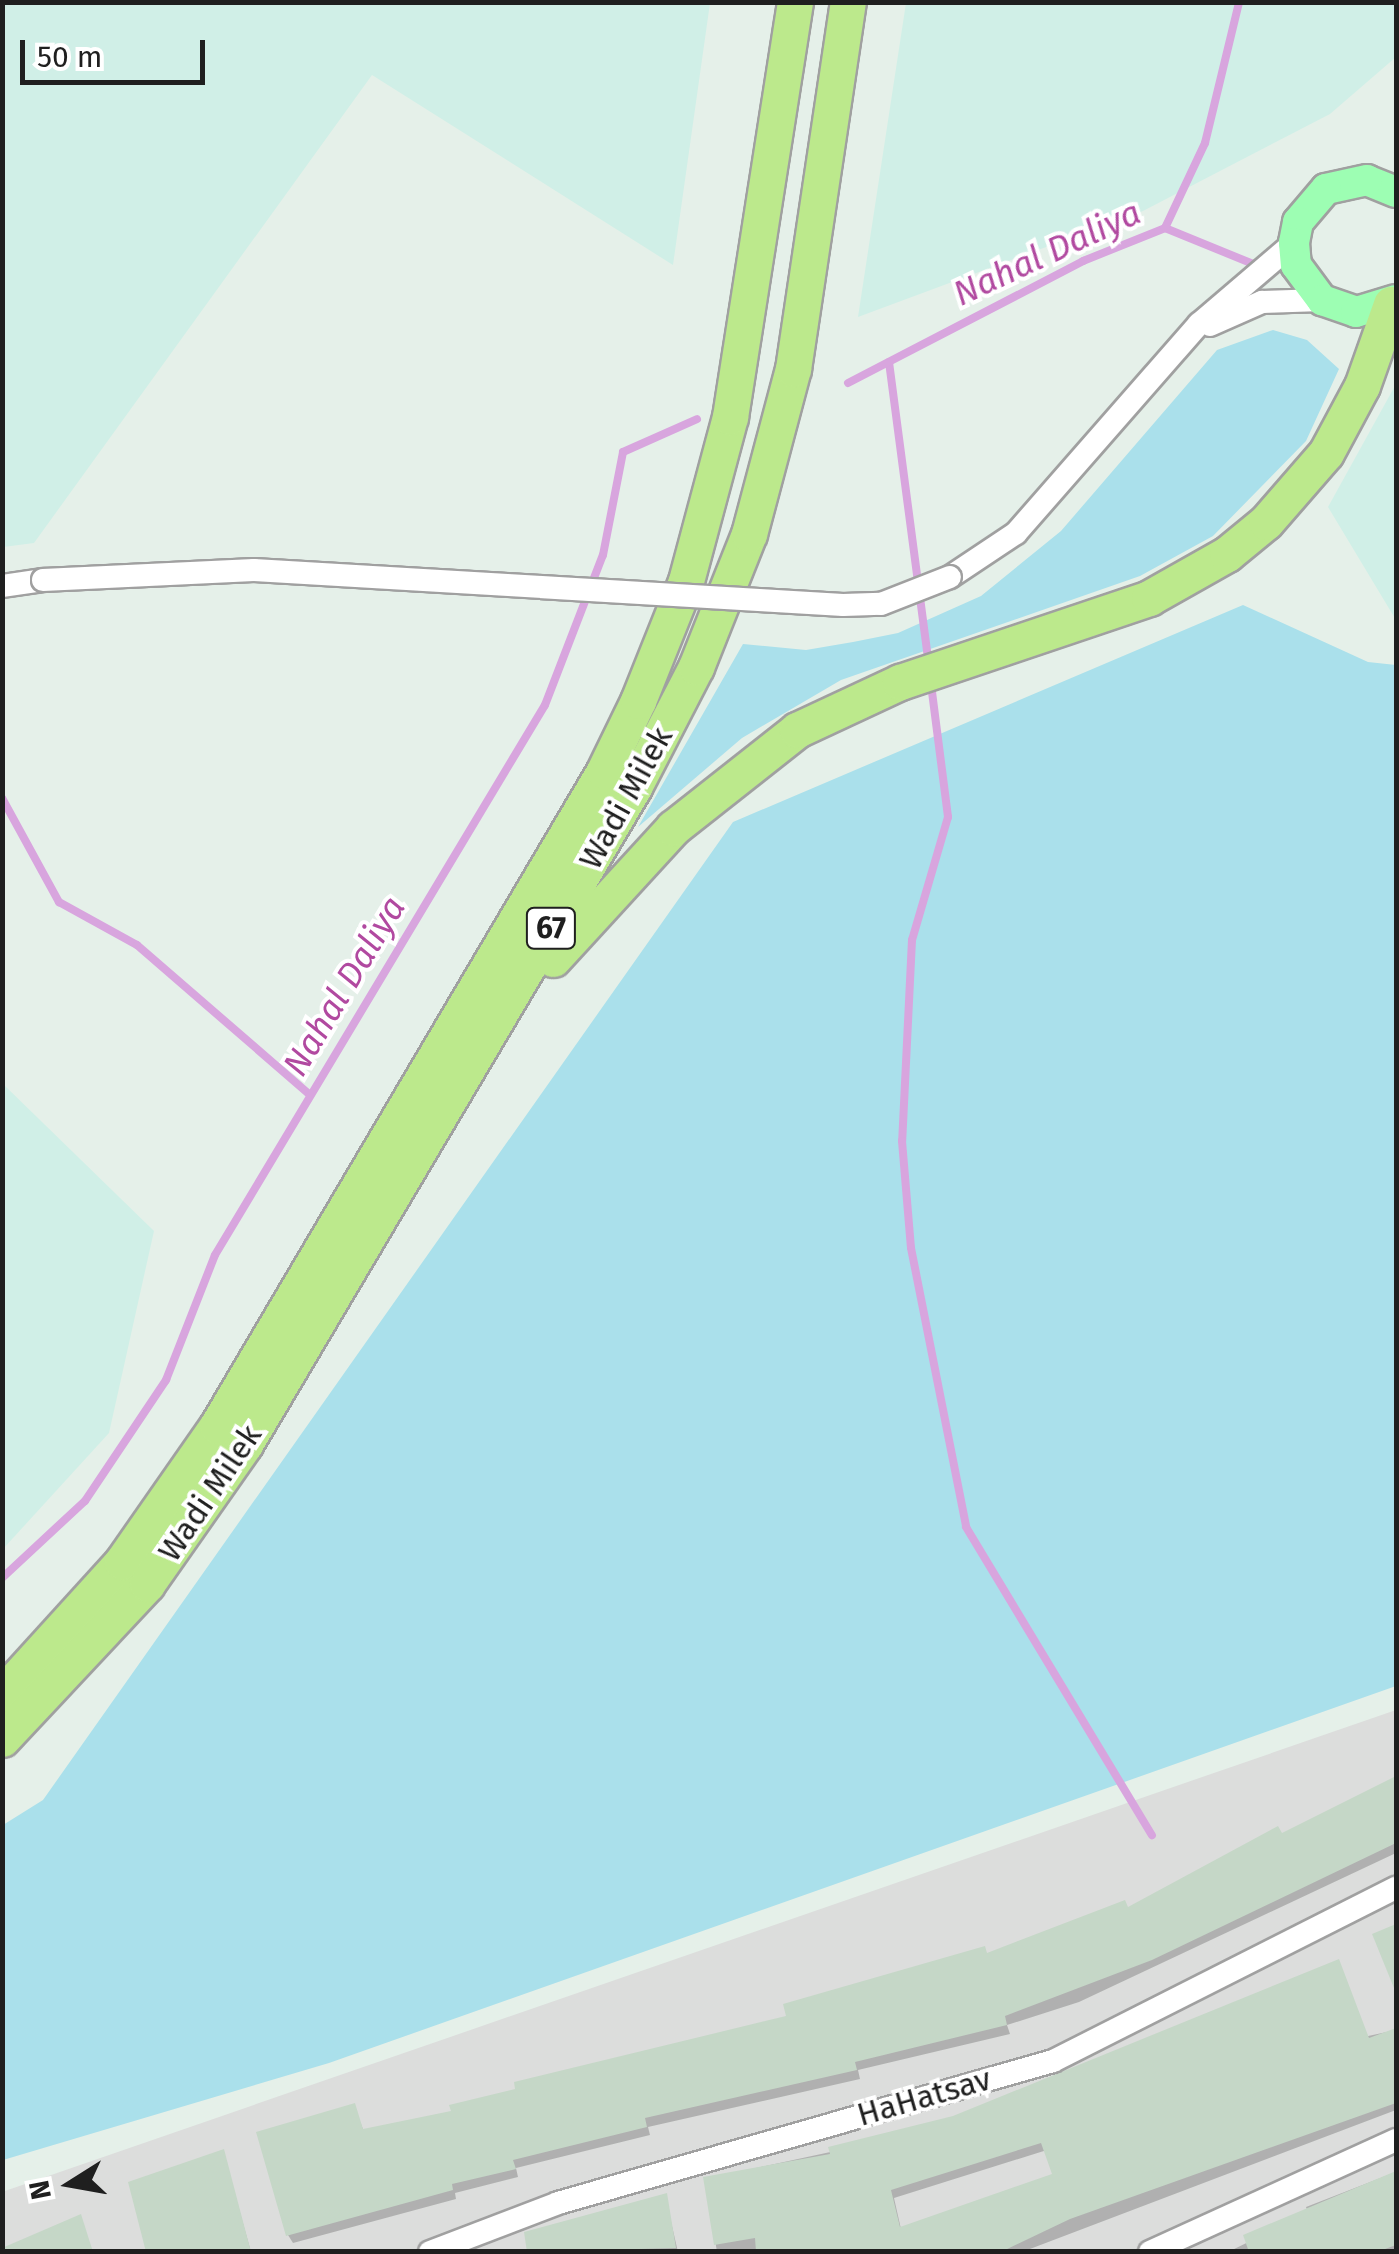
<!DOCTYPE html>
<style>
body{margin:0}
#map{position:relative;width:1399px;height:2254px;overflow:hidden;background:#e5f0e9;font-family:"Fira Sans",sans-serif}
div>[style]{position:absolute}
.residential>*{inset:0;background:#dcdddc}
.farmland>*{inset:0;background:#d0efe7}
.grass>*{inset:0;background:#aae0eb}
.shadow>*{inset:0;background:#0003}
.stream>*{height:8px;margin:-4px;padding:0 4px;transform-origin:4px;border-radius:4px;background:#d8a5de}
.building>*{inset:0;background:#c5d7c7}
.roads{filter:drop-shadow(2px 0 #a0a0a0) drop-shadow(-2px 0 #a0a0a0) drop-shadow(0 2px #a0a0a0) drop-shadow(0 -2px #a0a0a0)}
.minor>*{height:22px;margin:-11px;padding:0 11px;transform-origin:11px;border-radius:11px;background:#fff}
.major>*{height:30px;margin:-15px;padding:0 15px;transform-origin:15px;border-radius:15px;background:#9dfeb3}
.highway>*{height:35px;margin:-17.5px;padding:0 17.5px;transform-origin:17.5px;border-radius:17.5px;background:#bce98c}
.bridges{filter:drop-shadow(2px 0 #a0a0a0) drop-shadow(-2px 0 #a0a0a0) drop-shadow(0 2px #a0a0a0) drop-shadow(0 -2px #a0a0a0)}
.minor-bridge>*{height:22px;margin:-11px;padding:0 11px;transform-origin:11px;border-radius:11px;background:#fff}
span{translate:-50% -50%;white-space:nowrap;text-align:center;line-height:1.15;-webkit-text-stroke:8px #fff;paint-order:stroke}
.shield-label span{padding:2px 8px;background:#fff;border:2px solid;border-radius:8px;-webkit-text-stroke-width:0}
.shield-label{font-size:30px;color:#1f1f1f;font-weight:700}
.street-label{font-size:32px;color:#1f1f1f}
.water-label{font-size:35px;color:#b149a0;font-style:italic}
.frame{position:absolute;inset:0;border:5px solid #1f1f1f;pointer-events:none}
.north{position:absolute;left:20px;top:2134px;width:100px;height:100px;-webkit-text-stroke:8px #fff;paint-order:stroke;rotate:259deg;font-size:28px;font-weight:700;line-height:40px;text-align:center;color:#1f1f1f}
.north::after{content:'';display:block;margin:auto;width:35px;height:45px;background:#1f1f1f;clip-path:polygon(50% 0,100% 100%,50% 72%,0 100%)}
.scale{position:absolute;left:20px;top:40px;width:185px;height:45px;box-sizing:border-box;border:5px solid #1f1f1f;border-top:0;padding-left:12px;font-size:30px;line-height:35px;white-space:nowrap;color:#1f1f1f;-webkit-text-stroke:8px #fff;paint-order:stroke}
</style>
<div id="map">
<div class="residential">
<i style="clip-path:polygon(1396px 1710px,1396px 2251px,3px 2252px,2px 2192px)"></i>
</div>
<div class="farmland">
<i style="clip-path:polygon(2px 3px,710px 3px,673px 265px,372px 75px,34px 543px,3px 547px)"></i>
<i style="clip-path:polygon(906px 3px,1396px 3px,1396px 57px,1330px 114px,1143px 211px,858px 317px)"></i>
<i style="clip-path:polygon(1396px 384px,1396px 620px,1328px 507px)"></i>
<i style="clip-path:polygon(3px 1084px,154px 1231px,109px 1433px,3px 1549px)"></i>
</div>
<div class="grass">
<i style="clip-path:polygon(1273px 330px,1307px 340px,1339px 369px,1306px 441px,1213px 536px,1140px 576px,841px 680px,742px 738px,638px 827px,743px 644px,806px 650px,853px 642px,898px 633px,981px 596px,1061px 531px,1217px 350px)"></i>
<i style="clip-path:polygon(1243px 605px,1368px 662px,1396px 665px,1396px 1686px,329px 2063px,3px 2160px,3px 1825px,43px 1800px,733px 822px)"></i>
</div>
<div class="shadow">
<i style="clip-path:polygon(1396px 1783px,1396px 1853px,1079px 2002px,1007px 2025px,1010px 2034px,858px 2070px,860px 2079px,648px 2127px,650px 2135px,516px 2168px,518px 2177px,455px 2193px,456px 2199px,293px 2243px,288px 2235px,354px 2106px,364px 2132px,454px 2113px,789px 2018px,1128px 1910px)"></i>
<i style="clip-path:polygon(evenodd,1396px 2030px,1396px 2110px,1022px 2252px,717px 2252px,705px 2179px,1396px 2030px,1047px 2150px,1055px 2176px,901px 2229px,894px 2198px,1047px 2150px)"></i>
<i style="clip-path:polygon(223px 2152px,251px 2252px,149px 2252px)"></i>
<i style="clip-path:polygon(1396px 2172px,1396px 2252px,1228px 2252px,1308px 2213px,1306px 2207px)"></i>
<i style="clip-path:polygon(665px 2196px,678px 2252px,530px 2252px)"></i>
</div>
<div class="stream">
<i style="left:1165px;top:228px;width:100px;rotate:22.2deg"></i>
<i style="left:889px;top:362px;width:301px;rotate:82.5deg"></i>
<i style="left:848px;top:383px;width:265px;rotate:-27.4deg"></i>
<i style="left:1083px;top:261px;width:88px;rotate:-21.9deg"></i>
<i style="left:1165px;top:228px;width:94px;rotate:-64.8deg"></i>
<i style="left:1205px;top:143px;width:145px;rotate:-76.4deg"></i>
<i style="left:931px;top:684px;width:134px;rotate:82.7deg"></i>
<i style="left:948px;top:817px;width:128px;rotate:106.3deg"></i>
<i style="left:912px;top:940px;width:201px;rotate:92.8deg"></i>
<i style="left:902px;top:1141px;width:107px;rotate:85.2deg"></i>
<i style="left:911px;top:1248px;width:284px;rotate:78.8deg"></i>
<i style="left:966px;top:1527px;width:360px;rotate:58.9deg"></i>
<i style="left:2px;top:798px;width:119px;rotate:61.3deg"></i>
<i style="left:59px;top:902px;width:89px;rotate:28.9deg"></i>
<i style="left:137px;top:945px;width:229px;rotate:40.9deg"></i>
<i style="left:2px;top:1578px;width:113px;rotate:-42.9deg"></i>
<i style="left:85px;top:1501px;width:146px;rotate:-56.2deg"></i>
<i style="left:166px;top:1380px;width:134px;rotate:-68.6deg"></i>
<i style="left:215px;top:1255px;width:641px;rotate:-59.04deg"></i>
<i style="left:545px;top:705px;width:161px;rotate:-68.9deg"></i>
<i style="left:603px;top:555px;width:105px;rotate:-79deg"></i>
<i style="left:623px;top:452px;width:81px;rotate:-24deg"></i>
</div>
<div class="building">
<i style="clip-path:polygon(1396px 1776px,1396px 1843px,1152px 1960px,1005px 2016px,1007px 2025px,855px 2062px,857px 2070px,645px 2118px,647px 2127px,513px 2160px,516px 2169px,452px 2184px,453px 2190px,286px 2236px,256px 2132px,355px 2103px,363px 2129px,451px 2111px,449px 2105px,515px 2089px,514px 2082px,786px 2016px,783px 2004px,985px 1946px,987px 1953px,1125px 1900px,1128px 1907px,1278px 1826px,1282px 1833px)"></i>
<i style="clip-path:polygon(1396px 1924px,1396px 1993px,1372px 1934px)"></i>
<i style="clip-path:polygon(evenodd,1339px 1959px,1369px 2038px,1396px 2028px,1396px 2103px,1070px 2219px,1001px 2252px,756px 2252px,755px 2238px,714px 2245px,703px 2177px,830px 2154px,828px 2147px,953px 2116px,1339px 1959px,1041px 2143px,1052px 2174px,900px 2227px,891px 2190px,1041px 2143px)"></i>
<i style="clip-path:polygon(224px 2149px,251px 2252px,146px 2252px,128px 2182px)"></i>
<i style="clip-path:polygon(1396px 2171px,1396px 2245px,1377px 2252px,1249px 2252px,1243px 2235px)"></i>
<i style="clip-path:polygon(667px 2193px,676px 2248px,527px 2252px,524px 2232px)"></i>
<i style="clip-path:polygon(81px 2214px,93px 2252px,2px 2252px,2px 2248px)"></i>
</div>
<div class="roads">
<div class="minor">
<i style="left:1210px;top:325px;width:57px;rotate:-23.9deg"></i>
<i style="left:1262px;top:302px;width:60px;rotate:-1.9deg"></i>
<i style="left:950px;top:577px;width:79px;rotate:-33.7deg"></i>
<i style="left:1016px;top:533px;width:278px;rotate:-48.8deg"></i>
<i style="left:1199px;top:324px;width:125px;rotate:-40.5deg"></i>
<i style="left:2px;top:586px;width:41px;rotate:-8.3deg"></i>
<i style="left:430px;top:2252px;width:137px;rotate:-20.9deg"></i>
<i style="left:558px;top:2203px;width:515px;rotate:-16.01deg"></i>
<i style="left:1053px;top:2061px;width:384px;rotate:-26.8deg"></i>
<i style="left:1150px;top:2252px;width:270px;rotate:-24.5deg"></i>
</div>
<div class="major">
<i style="left:1396px;top:192px;width:31px;rotate:-158deg"></i>
<i style="left:1367px;top:180px;width:42px;rotate:167.6deg"></i>
<i style="left:1326px;top:189px;width:43px;rotate:130.3deg"></i>
<i style="left:1298px;top:222px;width:21px;rotate:101deg"></i>
<i style="left:1294px;top:243px;width:22px;rotate:85deg"></i>
<i style="left:1296px;top:265px;width:44px;rotate:53.4deg"></i>
<i style="left:1322px;top:300px;width:36px;rotate:19deg"></i>
<i style="left:1356px;top:312px;width:42px;rotate:-16.7deg"></i>
</div>
<div class="highway">
<i style="left:553px;top:959px;width:178px;rotate:-47.5deg"></i>
<i style="left:673px;top:828px;width:158px;rotate:-38.3deg"></i>
<i style="left:797px;top:730px;width:114px;rotate:-25deg"></i>
<i style="left:900px;top:682px;width:263px;rotate:-18.6deg"></i>
<i style="left:1149px;top:598px;width:90px;rotate:-29.4deg"></i>
<i style="left:1227px;top:554px;width:50px;rotate:-39.4deg"></i>
<i style="left:1266px;top:522px;width:91px;rotate:-49deg"></i>
<i style="left:1326px;top:453px;width:76px;rotate:-61.8deg"></i>
<i style="left:1362px;top:386px;width:87px;rotate:-70.5deg"></i>
<i style="left:2px;top:1694px;width:178px;rotate:-47.7deg"></i>
<i style="left:122px;top:1562px;width:166px;rotate:-55.1deg"></i>
<i style="left:217px;top:1426px;width:761px;rotate:-59.42deg"></i>
<i style="left:604px;top:771px;width:78px;rotate:-64.1deg"></i>
<i style="left:638px;top:701px;width:129px;rotate:-68.2deg"></i>
<i style="left:686px;top:581px;width:170px;rotate:-75deg"></i>
<i style="left:730px;top:417px;width:420px;rotate:-81.1deg"></i>
<i style="left:2px;top:1739px;width:212px;rotate:-46.9deg"></i>
<i style="left:147px;top:1584px;width:171px;rotate:-55deg"></i>
<i style="left:245px;top:1444px;width:764px;rotate:-59.37deg"></i>
<i style="left:634px;top:787px;width:135px;rotate:-62.7deg"></i>
<i style="left:696px;top:667px;width:143px;rotate:-68.3deg"></i>
<i style="left:749px;top:534px;width:171px;rotate:-75.1deg"></i>
<i style="left:793px;top:369px;width:371px;rotate:-81.5deg"></i>
</div>
</div>
<div class="bridges">
<div class="minor-bridge">
<i style="left:43px;top:580px;width:211px;rotate:-2.7deg"></i>
<i style="left:254px;top:570px;width:590px;rotate:3.4deg"></i>
<i style="left:843px;top:605px;width:38px;rotate:-2deg"></i>
<i style="left:881px;top:604px;width:74px;rotate:-21.4deg"></i>
</div>
</div>
<div class="shield-label">
<span style="left:551px;top:928px">67</span>
</div>
<div class="street-label">
<span style="left:626px;top:798px;rotate:-61deg">Wadi Milek</span>
<span style="left:210px;top:1493px;rotate:-56deg">Wadi Milek</span>
<span style="left:924px;top:2097px;rotate:-16deg">HaHatsav</span>
</div>
<div class="water-label">
<span style="left:1047px;top:253px;rotate:-25deg">Nahal Daliya</span>
<span style="left:344px;top:986px;rotate:-59deg">Nahal Daliya</span>
</div>
<div class="frame"></div>
<div class="north">N</div>
<div class="scale">50 m</div>
</div>
